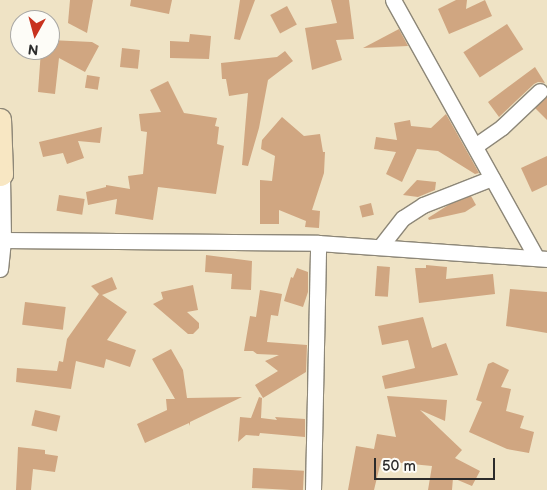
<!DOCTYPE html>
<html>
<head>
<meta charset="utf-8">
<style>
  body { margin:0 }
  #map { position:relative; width:547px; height:490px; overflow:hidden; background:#efe3c5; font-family:"Balsamiq Sans",sans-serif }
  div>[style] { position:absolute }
  .building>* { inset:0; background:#d0a681; transform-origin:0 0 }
  .roads { filter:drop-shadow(1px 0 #8d8778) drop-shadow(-1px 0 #8d8778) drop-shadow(0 1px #8d8778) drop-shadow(0 -1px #8d8778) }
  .street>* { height:15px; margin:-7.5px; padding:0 7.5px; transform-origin:7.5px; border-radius:7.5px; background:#fff }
  .secondary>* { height:21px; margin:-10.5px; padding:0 10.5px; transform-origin:10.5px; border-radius:10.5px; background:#f8e7c3 }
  span { translate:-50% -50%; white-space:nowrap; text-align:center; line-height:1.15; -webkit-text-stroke:4px #fdfcf7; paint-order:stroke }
  .north { position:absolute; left:10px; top:10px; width:50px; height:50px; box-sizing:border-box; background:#fdfcf7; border:1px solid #a9a8a5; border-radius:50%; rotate:187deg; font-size:14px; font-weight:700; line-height:20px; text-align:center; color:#2b2b2b }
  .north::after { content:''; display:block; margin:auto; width:18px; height:22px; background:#c8321e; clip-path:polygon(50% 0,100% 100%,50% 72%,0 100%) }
  .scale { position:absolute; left:374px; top:458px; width:121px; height:22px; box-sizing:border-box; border:2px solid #2b2b2b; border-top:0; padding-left:6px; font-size:15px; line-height:18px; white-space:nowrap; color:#2b2b2b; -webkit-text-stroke:4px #fdfcf7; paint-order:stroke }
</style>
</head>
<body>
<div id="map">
  <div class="building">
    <div style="clip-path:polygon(70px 0,93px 0,87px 33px,68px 23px)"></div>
    <div style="clip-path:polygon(131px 0,172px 0,169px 14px,130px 6px)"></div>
    <div style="clip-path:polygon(240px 0,255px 0,240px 40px,234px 39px)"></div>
    <div style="clip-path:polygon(331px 0,349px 0,354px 39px,336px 40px,342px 60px,312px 70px,305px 28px,337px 23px)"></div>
    <div style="clip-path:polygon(456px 0,467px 0,466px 9px,485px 0,492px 16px,449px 34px,438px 9px)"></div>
    <div style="left:287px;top:6px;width:21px;height:19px;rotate:62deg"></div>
    <div style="left:507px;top:24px;width:30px;height:52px;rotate:57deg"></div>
    <div style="clip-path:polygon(399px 29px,408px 46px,363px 48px)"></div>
    <div style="clip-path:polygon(190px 34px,211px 36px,209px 59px,170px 58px,170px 41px,189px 42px)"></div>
    <div style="clip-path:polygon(50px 40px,92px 42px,99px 46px,85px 72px,59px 58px,55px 94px,38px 92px,41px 50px,50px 50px)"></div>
    <div style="left:122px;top:48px;width:18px;height:19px;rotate:6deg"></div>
    <div style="clip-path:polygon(285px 51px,293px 61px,268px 80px,259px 128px,248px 166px,242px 165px,248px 93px,229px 96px,226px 79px,222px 79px,221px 63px,277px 57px)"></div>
    <div style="clip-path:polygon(535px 67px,545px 83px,538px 82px,534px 84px,499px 117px,488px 102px)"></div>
    <div style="left:87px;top:75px;width:13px;height:13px;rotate:9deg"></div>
    <div style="clip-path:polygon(168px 81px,184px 113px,217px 118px,215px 126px,219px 127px,217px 144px,224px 146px,216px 194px,158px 187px,153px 220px,115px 214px,117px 199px,88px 205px,86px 192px,106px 187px,106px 185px,130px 189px,128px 176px,143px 174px,147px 132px,141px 131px,139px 114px,161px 112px,150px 90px)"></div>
    <div style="clip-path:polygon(547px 97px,547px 120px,535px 108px)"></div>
    <div style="clip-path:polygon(446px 114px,479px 173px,475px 174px,438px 151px,417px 149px,402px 182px,386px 174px,396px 152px,374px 149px,376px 137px,397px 140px,394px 123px,410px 120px,411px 126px,431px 128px)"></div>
    <div style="clip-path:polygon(282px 117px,304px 136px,320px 134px,323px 152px,325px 152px,324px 173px,312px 210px,320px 211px,319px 228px,305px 227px,306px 221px,279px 210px,279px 224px,260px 224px,260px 180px,272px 181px,275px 156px,261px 149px,262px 140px)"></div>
    <div style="clip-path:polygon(102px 127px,100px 143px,78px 141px,84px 158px,67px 164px,63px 153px,43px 157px,39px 142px)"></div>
    <div style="clip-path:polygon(547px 156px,547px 185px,532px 192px,521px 168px)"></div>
    <div style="clip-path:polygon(417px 180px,436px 182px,435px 190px,418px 197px,403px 195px)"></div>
    <div style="left:59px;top:195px;width:26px;height:16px;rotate:9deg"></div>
    <div style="clip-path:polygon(471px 196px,476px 205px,465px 212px,429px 220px,428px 218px,450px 204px)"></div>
    <div style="left:371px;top:203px;width:12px;height:12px;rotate:76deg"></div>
    <div style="clip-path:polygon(206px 255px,252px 261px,251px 290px,231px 289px,232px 274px,205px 272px)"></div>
    <div style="clip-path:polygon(426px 265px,447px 267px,446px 279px,493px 274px,495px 294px,419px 303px,415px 268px,426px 268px)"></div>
    <div style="left:377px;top:266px;width:13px;height:30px;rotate:4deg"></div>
    <div style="clip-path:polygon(297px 268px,308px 272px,308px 292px,303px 307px,284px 301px,291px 277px,293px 278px)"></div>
    <div style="clip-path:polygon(112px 277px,117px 289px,102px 295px,127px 312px,107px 340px,136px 350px,130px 367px,106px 359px,104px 368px,76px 361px,71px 389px,16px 382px,17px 368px,57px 371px,59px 361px,63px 362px,67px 339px,99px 294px,91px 286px)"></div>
    <div style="clip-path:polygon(193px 285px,198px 310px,187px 312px,199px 323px,199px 328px,193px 334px,188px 334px,153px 304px,163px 299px,161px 292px)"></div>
    <div style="clip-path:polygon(510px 289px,547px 292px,547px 333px,506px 326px)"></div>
    <div style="clip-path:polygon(260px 290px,282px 294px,278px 316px,271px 315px,267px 342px,307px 345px,306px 372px,263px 398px,255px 385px,278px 371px,265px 361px,279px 355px,257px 354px,253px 351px,244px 351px,250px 316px,256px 317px)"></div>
    <div style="left:25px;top:302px;width:41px;height:23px;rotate:7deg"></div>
    <div style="clip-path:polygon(423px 317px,432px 348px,446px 343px,458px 375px,385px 389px,382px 376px,415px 368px,408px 340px,382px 345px,378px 326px)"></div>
    <div style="clip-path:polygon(171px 349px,183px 370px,187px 398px,242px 397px,190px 422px,190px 426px,189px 423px,145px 443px,137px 424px,167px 410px,166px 399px,175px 399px,152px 359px)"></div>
    <div style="clip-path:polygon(493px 362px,509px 370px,501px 387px,511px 389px,506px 411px,524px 416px,520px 428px,534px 432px,529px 453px,507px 449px,469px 432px,482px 402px,476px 400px,488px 364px)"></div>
    <div style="clip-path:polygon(387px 396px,447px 400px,445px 421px,420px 410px,462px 450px,455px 458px,480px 471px,472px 486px,453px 478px,452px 490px,428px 490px,432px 466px,381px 461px,374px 490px,348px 490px,356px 446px,374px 449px,377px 434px,396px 437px)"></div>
    <div style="clip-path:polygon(259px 397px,262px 398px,261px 418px,277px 420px,275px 417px,305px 419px,305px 437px,260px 433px,259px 436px,246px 435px,238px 442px,240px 417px,251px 418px)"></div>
    <div style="left:35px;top:410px;width:26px;height:16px;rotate:13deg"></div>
    <div style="clip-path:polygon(18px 447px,45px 450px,45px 454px,58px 456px,55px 472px,33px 469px,31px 490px,16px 490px)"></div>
    <div style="left:253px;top:468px;width:51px;height:20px;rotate:3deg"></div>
  </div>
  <div class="roads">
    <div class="street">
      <div style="left:393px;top:0;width:294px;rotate:60.9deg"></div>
      <div style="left:475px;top:146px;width:33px;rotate:-35deg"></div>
      <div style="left:502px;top:127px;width:52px;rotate:-43.5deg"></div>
      <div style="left:3px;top:240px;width:315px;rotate:0.5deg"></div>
      <div style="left:318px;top:243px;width:230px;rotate:4deg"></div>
      <div style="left:380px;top:247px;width:37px;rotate:-52deg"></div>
      <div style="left:403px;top:218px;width:24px;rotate:-33deg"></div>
      <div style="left:423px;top:205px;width:74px;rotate:-21.4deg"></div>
      <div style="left:0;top:269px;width:29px;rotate:-84deg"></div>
      <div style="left:3px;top:240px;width:66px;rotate:-90.9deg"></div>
      <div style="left:313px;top:490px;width:247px;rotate:-88.8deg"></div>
    </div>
    <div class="secondary">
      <div style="left:0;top:119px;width:55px;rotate:87.9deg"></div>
      <div style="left:2px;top:174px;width:2px;rotate:153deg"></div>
    </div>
  </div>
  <div class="north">N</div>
  <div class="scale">50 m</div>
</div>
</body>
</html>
